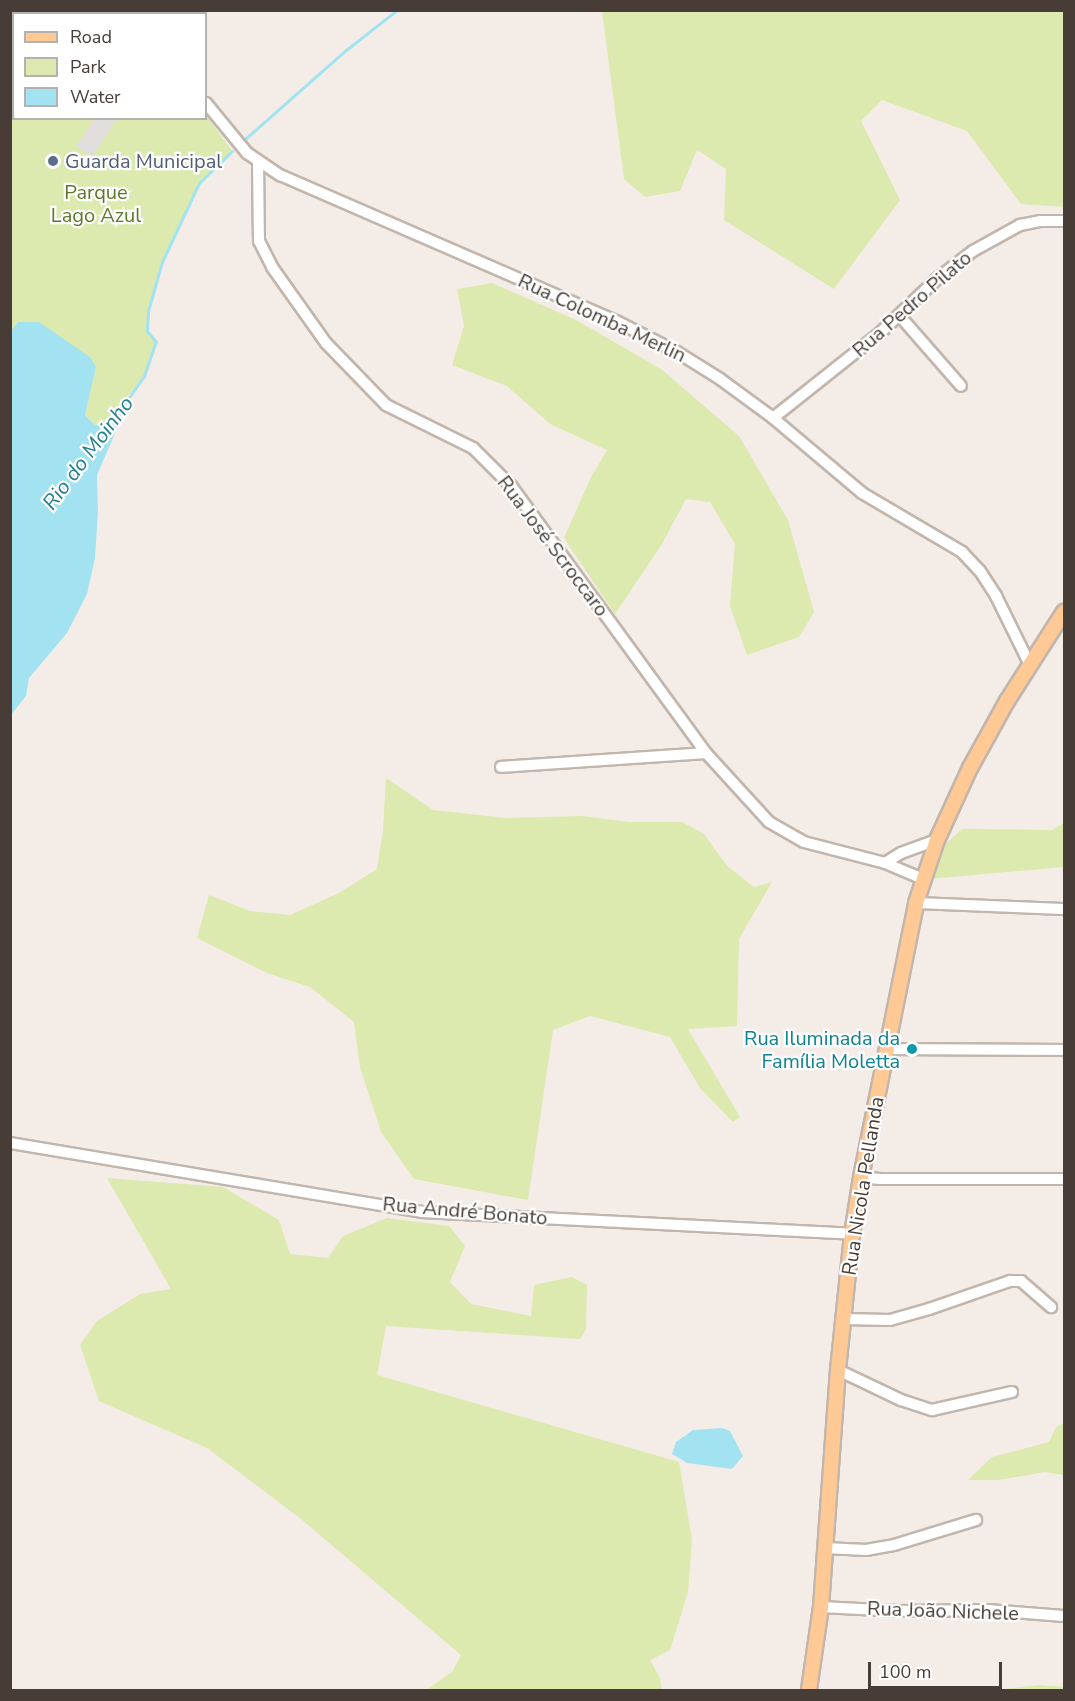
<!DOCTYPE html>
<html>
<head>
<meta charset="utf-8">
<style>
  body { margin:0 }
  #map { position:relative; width:1075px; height:1701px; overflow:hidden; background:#f4ede7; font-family:"Nunito Sans",sans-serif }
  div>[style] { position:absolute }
  .green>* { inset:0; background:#dce9af }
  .parking>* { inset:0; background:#e2dedc }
  .water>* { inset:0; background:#a3e3f1 }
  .stream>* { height:3px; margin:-1.5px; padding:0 1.5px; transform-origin:1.5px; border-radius:1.5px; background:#a3e3f1 }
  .roads { filter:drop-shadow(2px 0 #c2b6ac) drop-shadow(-2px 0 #c2b6ac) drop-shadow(0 2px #c2b6ac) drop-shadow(0 -2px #c2b6ac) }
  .minor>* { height:10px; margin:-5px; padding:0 5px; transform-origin:5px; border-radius:5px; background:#fff }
  .major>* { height:14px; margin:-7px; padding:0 7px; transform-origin:7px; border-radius:7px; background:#ffc995 }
  .dots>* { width:16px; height:16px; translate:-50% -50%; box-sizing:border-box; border:3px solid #fff; border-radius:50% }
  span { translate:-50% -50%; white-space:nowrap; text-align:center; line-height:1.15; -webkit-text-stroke:4.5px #fff; paint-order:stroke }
  .service-label { font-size:20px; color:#4e5e75 }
  .left { translate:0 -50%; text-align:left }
  .park-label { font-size:20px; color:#597a28 }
  .street-label { font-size:20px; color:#473d36 }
  .culture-label { font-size:20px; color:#0d838f }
  .right { translate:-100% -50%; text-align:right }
  .water-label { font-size:21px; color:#277f94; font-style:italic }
  .frame { position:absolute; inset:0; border:12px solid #473d36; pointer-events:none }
  .legend { position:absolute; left:12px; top:12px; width:195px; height:108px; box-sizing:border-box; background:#fff; border:2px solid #b5b1af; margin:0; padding:8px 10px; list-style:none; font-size:18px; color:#473d36 }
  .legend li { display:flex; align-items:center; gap:12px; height:30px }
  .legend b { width:30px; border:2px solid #b5b1af }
  .scale { position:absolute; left:868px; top:1662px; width:134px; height:27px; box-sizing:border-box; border:3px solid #473d36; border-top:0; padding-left:8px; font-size:18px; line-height:21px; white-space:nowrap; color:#473d36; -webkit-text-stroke:4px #fff; paint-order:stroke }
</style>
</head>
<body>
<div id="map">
  <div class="green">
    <div style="clip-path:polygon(11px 11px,117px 11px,120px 13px,14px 14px,14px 118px,206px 118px,206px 115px,232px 151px,199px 183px,162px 262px,148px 311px,147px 331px,156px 342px,144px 376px,105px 424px,95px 425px,85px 415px,96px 367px,18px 322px,11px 332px)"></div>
    <div style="clip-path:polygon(602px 11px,1064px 11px,1064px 207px,1021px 204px,967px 131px,882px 100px,861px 121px,900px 200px,834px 289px,724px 220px,726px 169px,697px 150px,680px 191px,645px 197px,624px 179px)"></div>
    <div style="clip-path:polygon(492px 283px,576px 320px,661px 369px,739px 436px,788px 520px,814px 612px,799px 637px,747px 655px,730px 606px,735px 544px,710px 502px,686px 499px,662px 544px,615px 614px,564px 538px,591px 477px,607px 450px,550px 424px,507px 386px,452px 365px,464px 326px,457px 289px)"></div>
    <div style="clip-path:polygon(386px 778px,433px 810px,506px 818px,582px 816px,629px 822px,682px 822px,704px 834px,727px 866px,754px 887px,772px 882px,739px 939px,737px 1026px,688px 1029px,740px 1117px,733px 1122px,700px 1088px,670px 1037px,590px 1016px,553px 1030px,528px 1200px,414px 1179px,381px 1132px,360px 1067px,354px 1022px,310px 987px,267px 973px,197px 938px,209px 895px,250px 911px,290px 915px,339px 893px,377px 869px,383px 830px)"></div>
    <div style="clip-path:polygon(1064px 823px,1064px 867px,929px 879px,940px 849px,962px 829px,1052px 830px)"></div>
    <div style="clip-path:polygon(107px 1178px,223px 1187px,279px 1220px,290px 1254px,328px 1258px,343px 1236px,387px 1218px,449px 1226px,465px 1246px,450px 1282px,471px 1304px,531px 1316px,534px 1285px,572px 1277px,587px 1285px,586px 1329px,580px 1339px,386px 1326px,377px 1375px,679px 1462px,692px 1540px,688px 1592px,670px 1650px,650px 1660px,660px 1678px,662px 1690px,426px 1690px,452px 1672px,461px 1655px,301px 1519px,207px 1448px,99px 1401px,80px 1345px,97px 1321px,140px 1294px,171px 1289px)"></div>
    <div style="clip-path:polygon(1064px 1423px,1064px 1475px,1045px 1472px,998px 1480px,968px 1480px,992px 1457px,1049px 1442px,1056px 1427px)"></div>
    <div style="clip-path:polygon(1040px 1685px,1064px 1687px,1064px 1690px,994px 1690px)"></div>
  </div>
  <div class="parking">
    <div style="clip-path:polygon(94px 119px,117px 119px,92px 157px,76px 147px)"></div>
  </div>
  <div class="water">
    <div style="clip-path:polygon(18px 322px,39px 322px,90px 357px,96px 367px,85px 415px,95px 425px,105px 424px,120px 407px,125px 410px,97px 475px,98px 510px,95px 558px,87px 594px,67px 633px,29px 678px,26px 696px,11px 715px,10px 332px)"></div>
    <div style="clip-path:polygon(722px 1428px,730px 1431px,743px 1456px,732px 1469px,687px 1463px,672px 1454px,676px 1442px,693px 1430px)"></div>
  </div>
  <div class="stream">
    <div style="left:245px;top:139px;width:135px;rotate:-41.4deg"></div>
    <div style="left:346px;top:50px;width:65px;rotate:-38.1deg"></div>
    <div style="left:120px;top:410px;width:42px;rotate:-54.8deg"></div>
    <div style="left:144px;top:376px;width:36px;rotate:-71deg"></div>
    <div style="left:156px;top:342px;width:14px;rotate:-129deg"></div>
    <div style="left:147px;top:331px;width:20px;rotate:-87deg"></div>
    <div style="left:148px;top:311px;width:51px;rotate:-74.1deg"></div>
    <div style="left:162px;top:262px;width:87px;rotate:-64.9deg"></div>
    <div style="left:199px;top:183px;width:46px;rotate:-44.1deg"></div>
  </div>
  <div class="roads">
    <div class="minor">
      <div style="left:128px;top:10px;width:5px;rotate:53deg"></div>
      <div style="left:206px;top:103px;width:65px;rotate:50.6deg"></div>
      <div style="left:247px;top:153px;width:40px;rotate:34deg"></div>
      <div style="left:280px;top:175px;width:366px;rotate:23.5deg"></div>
      <div style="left:616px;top:321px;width:68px;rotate:26.9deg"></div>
      <div style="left:677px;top:352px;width:51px;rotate:32.1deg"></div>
      <div style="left:720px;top:379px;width:66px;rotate:36.3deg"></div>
      <div style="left:773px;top:418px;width:116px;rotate:40.1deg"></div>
      <div style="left:862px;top:493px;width:116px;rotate:30.5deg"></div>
      <div style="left:962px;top:552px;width:26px;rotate:47deg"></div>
      <div style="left:980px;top:571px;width:30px;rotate:57deg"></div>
      <div style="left:996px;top:596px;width:77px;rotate:63.8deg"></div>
      <div style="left:258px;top:162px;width:79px;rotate:89.3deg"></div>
      <div style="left:259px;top:241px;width:29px;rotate:63deg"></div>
      <div style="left:272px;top:267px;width:93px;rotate:54.6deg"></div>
      <div style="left:326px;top:343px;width:86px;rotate:45.9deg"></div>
      <div style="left:386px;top:405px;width:97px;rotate:26.3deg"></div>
      <div style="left:473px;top:448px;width:55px;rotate:45deg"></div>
      <div style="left:512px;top:487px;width:329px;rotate:53.9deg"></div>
      <div style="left:706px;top:753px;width:93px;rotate:47.6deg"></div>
      <div style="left:769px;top:822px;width:40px;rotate:29.7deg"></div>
      <div style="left:804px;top:842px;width:84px;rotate:14.5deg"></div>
      <div style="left:885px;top:863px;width:41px;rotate:22.8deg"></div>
      <div style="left:899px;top:315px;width:94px;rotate:48.9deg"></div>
      <div style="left:773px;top:418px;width:138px;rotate:-38.5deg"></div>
      <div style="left:881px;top:332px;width:79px;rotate:-43.5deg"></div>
      <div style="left:938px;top:278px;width:44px;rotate:-37.6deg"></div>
      <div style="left:973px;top:251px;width:54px;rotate:-29deg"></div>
      <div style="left:1020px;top:225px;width:20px;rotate:-11deg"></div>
      <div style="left:1040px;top:221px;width:24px"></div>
      <div style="left:501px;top:767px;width:205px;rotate:-3.9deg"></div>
      <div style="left:885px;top:863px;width:19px;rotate:-32deg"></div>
      <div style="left:901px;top:853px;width:38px;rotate:-20deg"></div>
      <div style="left:916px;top:903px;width:148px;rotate:2.3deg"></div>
      <div style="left:886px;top:1049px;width:178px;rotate:0.3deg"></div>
      <div style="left:10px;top:1143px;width:418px;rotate:9.5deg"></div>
      <div style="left:422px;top:1212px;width:431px;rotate:2.9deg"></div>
      <div style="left:861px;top:1177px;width:19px;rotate:6deg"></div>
      <div style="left:880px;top:1179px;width:184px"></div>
      <div style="left:843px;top:1319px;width:47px;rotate:1.2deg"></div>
      <div style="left:890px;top:1320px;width:41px;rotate:-15.8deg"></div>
      <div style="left:929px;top:1309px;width:86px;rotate:-19.1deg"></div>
      <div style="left:1010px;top:1281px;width:11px"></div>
      <div style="left:1021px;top:1281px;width:40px;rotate:41deg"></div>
      <div style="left:838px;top:1370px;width:70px;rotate:25.5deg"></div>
      <div style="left:901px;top:1400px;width:33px;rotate:18deg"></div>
      <div style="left:932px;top:1410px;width:82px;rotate:-12.7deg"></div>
      <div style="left:825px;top:1548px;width:41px;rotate:2.8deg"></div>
      <div style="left:866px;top:1550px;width:28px;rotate:-10deg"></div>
      <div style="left:894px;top:1545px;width:86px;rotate:-17deg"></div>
      <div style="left:821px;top:1607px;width:78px;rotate:2.9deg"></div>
      <div style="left:899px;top:1611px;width:89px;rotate:-0.6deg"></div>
      <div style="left:988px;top:1610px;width:76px;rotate:4.5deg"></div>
    </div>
    <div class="major">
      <div style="left:809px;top:1690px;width:84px;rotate:-81.8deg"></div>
      <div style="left:821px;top:1607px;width:238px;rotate:-85.9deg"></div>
      <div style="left:838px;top:1370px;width:137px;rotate:-84.1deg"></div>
      <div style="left:852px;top:1234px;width:58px;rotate:-81deg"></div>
      <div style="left:861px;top:1177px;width:279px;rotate:-78.6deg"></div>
      <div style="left:916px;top:903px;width:66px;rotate:-71.6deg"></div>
      <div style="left:937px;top:840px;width:79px;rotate:-65.4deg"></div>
      <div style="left:970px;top:768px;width:77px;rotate:-61.1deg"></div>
      <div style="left:1007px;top:701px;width:106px;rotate:-57.4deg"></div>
    </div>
  </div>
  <div class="dots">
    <div style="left:53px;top:161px;background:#5c6f8a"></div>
    <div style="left:912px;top:1049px;background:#0f9aa8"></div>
  </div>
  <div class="service-label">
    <span class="left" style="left:65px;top:161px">Guarda Municipal</span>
  </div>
  <div class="park-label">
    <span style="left:96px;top:204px">Parque<br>Lago Azul</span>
  </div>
  <div class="street-label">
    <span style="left:912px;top:304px;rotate:-41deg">Rua Pedro Pilato</span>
    <span style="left:602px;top:318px;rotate:25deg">Rua Colomba Merlin</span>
    <span style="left:553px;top:546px;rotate:53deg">Rua José Scroccaro</span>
    <span style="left:863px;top:1186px;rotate:-81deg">Rua Nicola Pellanda</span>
    <span style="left:465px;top:1211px;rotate:5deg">Rua André Bonato</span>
    <span style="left:943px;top:1611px;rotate:2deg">Rua João Nichele</span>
  </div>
  <div class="culture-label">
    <span class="right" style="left:900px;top:1050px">Rua Iluminada da<br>Família Moletta</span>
  </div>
  <div class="water-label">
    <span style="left:88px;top:453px;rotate:-53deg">Rio do Moinho</span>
  </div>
  <div class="frame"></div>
  <ul class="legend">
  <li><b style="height:8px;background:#ffc995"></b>Road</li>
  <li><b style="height:16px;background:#dce9af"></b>Park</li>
  <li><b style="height:16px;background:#a3e3f1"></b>Water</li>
  </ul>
  <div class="scale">100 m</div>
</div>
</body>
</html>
